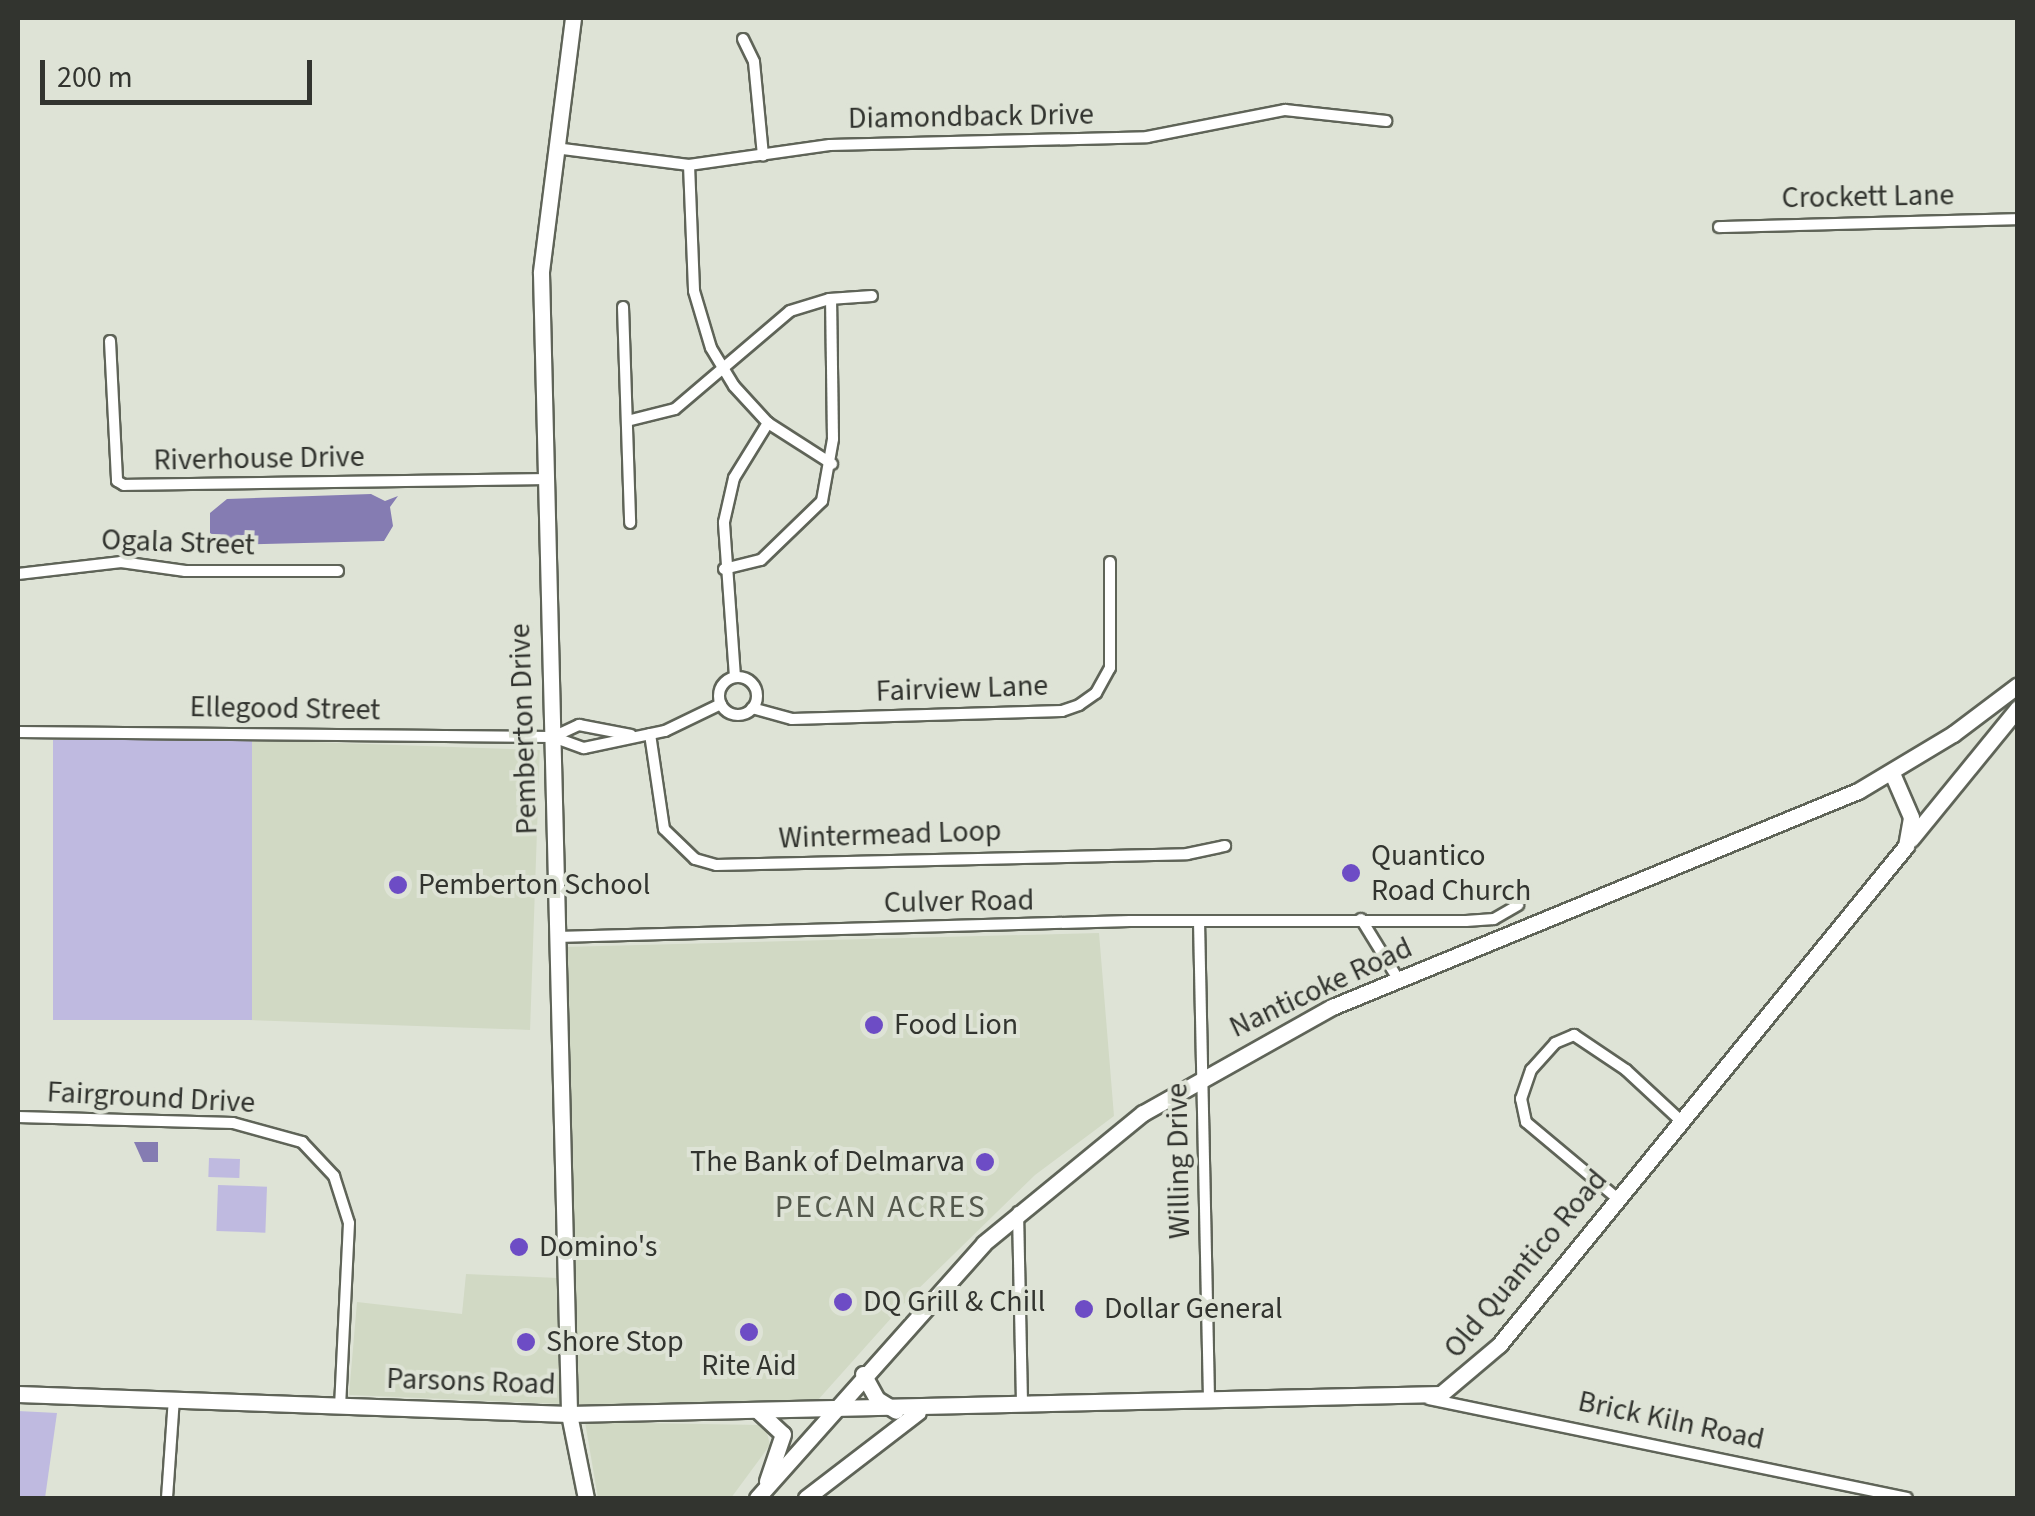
<!DOCTYPE html>
<html>
<head>
<meta charset="utf-8">
<style>
  body { margin:0 }
  #map { position:relative; width:2035px; height:1516px; overflow:hidden; background:#dee3d6; font-family:"Source Sans 3",sans-serif }
  div>[style] { position:absolute }
  .built>* { inset:0; background:#d1d9c4; transform-origin:0 0 }
  .green>* { inset:0; background:#bfbae0; transform-origin:0 0 }
  .water>* { inset:0; background:#857cb2 }
  .roads { filter:drop-shadow(2px 0 #5f6458) drop-shadow(-2px 0 #5f6458) drop-shadow(0 2px #5f6458) drop-shadow(0 -2px #5f6458) }
  .street>* { height:10px; margin:-5px; padding:0 5px; transform-origin:5px; border-radius:5px; background:#fff }
  .street>.ring { margin:-5px; padding:0; box-sizing:content-box; background:none; border:10px solid #fff; border-radius:50% }
  .secondary>* { height:15px; margin:-7.5px; padding:0 7.5px; transform-origin:7.5px; border-radius:7.5px; background:#fff }
  .dots>* { width:28px; height:28px; translate:-50% -50%; box-sizing:border-box; border:5px solid #dee3d6; border-radius:50% }
  span { translate:-50% -50%; white-space:nowrap; text-align:center; line-height:1.15; -webkit-text-stroke:8px #dee3d6; paint-order:stroke }
  .street-label { font-size:30px; color:#32342f }
  .poi-label { font-size:30px; color:#32342f }
  .left { translate:0 -50%; text-align:left }
  .right { translate:-100% -50%; text-align:right }
  .neighbourhood-label { font-size:32px; color:#54594d; letter-spacing:2.5px }
  .frame { position:absolute; inset:0; border:20px solid #32342f; pointer-events:none }
  .scale { position:absolute; left:40px; top:60px; width:272px; height:45px; box-sizing:border-box; border:5px solid #32342f; border-top:0; padding-left:12px; font-size:30px; line-height:35px; white-space:nowrap; color:#32342f; -webkit-text-stroke:8px #dee3d6; paint-order:stroke }
</style>
</head>
<body>
<div id="map">
  <div class="built">
    <div style="left:252px;top:740px;width:288px;height:280px;rotate:2deg"></div>
    <div style="clip-path:polygon(1099px 933px,1114px 1116px,1035px 1175px,910px 1297px,817px 1401px,579px 1405px,564px 947px)"></div>
    <div style="clip-path:polygon(466px 1274px,558px 1278px,560px 1404px,349px 1395px,357px 1302px,462px 1314px)"></div>
    <div style="clip-path:polygon(585px 1422px,758px 1425px,766px 1429px,770px 1445px,731px 1498px,598px 1498px)"></div>
  </div>
  <div class="green">
    <div style="left:252px;top:740px;width:280px;height:199px;rotate:90deg"></div>
    <div style="left:209px;top:1158px;width:31px;height:19px;rotate:2deg"></div>
    <div style="left:218px;top:1185px;width:49px;height:46px;rotate:2deg"></div>
    <div style="clip-path:polygon(18px 1411px,57px 1413px,45px 1498px,18px 1498px)"></div>
  </div>
  <div class="water">
    <div style="clip-path:polygon(371px 494px,385px 501px,398px 496px,390px 507px,393px 526px,384px 541px,229px 545px,210px 533px,210px 513px,227px 499px)"></div>
    <div style="clip-path:polygon(134px 1142px,158px 1142px,158px 1162px,143px 1162px)"></div>
  </div>
  <div class="roads">
    <div class="street">
      <div style="left:743px;top:39px;width:25px;rotate:64deg"></div>
      <div style="left:754px;top:62px;width:94px;rotate:84.5deg"></div>
      <div style="left:555px;top:148px;width:135px;rotate:7.2deg"></div>
      <div style="left:689px;top:165px;width:142px;rotate:-8.1deg"></div>
      <div style="left:830px;top:145px;width:317px;rotate:-1.4deg"></div>
      <div style="left:1147px;top:137px;width:141px;rotate:-11.1deg"></div>
      <div style="left:1285px;top:110px;width:102px;rotate:6.2deg"></div>
      <div style="left:689px;top:165px;width:126px;rotate:87.7deg"></div>
      <div style="left:694px;top:291px;width:59px;rotate:73.4deg"></div>
      <div style="left:711px;top:348px;width:44px;rotate:58.8deg"></div>
      <div style="left:734px;top:386px;width:50px;rotate:47.4deg"></div>
      <div style="left:768px;top:423px;width:76px;rotate:32.6deg"></div>
      <div style="left:1719px;top:227px;width:299px;rotate:-1.5deg"></div>
      <div style="left:623px;top:307px;width:216px;rotate:88.1deg"></div>
      <div style="left:110px;top:341px;width:140px;rotate:87.1deg"></div>
      <div style="left:117px;top:481px;width:8px;rotate:30deg"></div>
      <div style="left:124px;top:485px;width:420px;rotate:-0.8deg"></div>
      <div style="left:627px;top:421px;width:49px;rotate:-14deg"></div>
      <div style="left:675px;top:409px;width:151px;rotate:-40.4deg"></div>
      <div style="left:790px;top:311px;width:41px;rotate:-17.1deg"></div>
      <div style="left:829px;top:299px;width:43px;rotate:-4deg"></div>
      <div style="left:724px;top:569px;width:38px;rotate:-14deg"></div>
      <div style="left:761px;top:560px;width:85px;rotate:-44deg"></div>
      <div style="left:822px;top:501px;width:63px;rotate:-79.9deg"></div>
      <div style="left:833px;top:439px;width:140px;rotate:-90.8deg"></div>
      <div style="left:18px;top:574px;width:104px;rotate:-6.6deg"></div>
      <div style="left:121px;top:562px;width:65px;rotate:8deg"></div>
      <div style="left:185px;top:571px;width:153px"></div>
      <div style="left:735px;top:677px;width:155px;rotate:-94.1deg"></div>
      <div style="left:724px;top:522px;width:45px;rotate:-77.2deg"></div>
      <div style="left:734px;top:478px;width:65px;rotate:-58.3deg"></div>
      <div class="ring" style="left:719px;top:677px;width:28px;height:28px"></div>
      <div style="left:752px;top:708px;width:41px;rotate:15.4deg"></div>
      <div style="left:792px;top:719px;width:270px;rotate:-1.7deg"></div>
      <div style="left:1062px;top:711px;width:18px;rotate:-19deg"></div>
      <div style="left:1079px;top:705px;width:21px;rotate:-35deg"></div>
      <div style="left:1096px;top:693px;width:29px;rotate:-61deg"></div>
      <div style="left:1110px;top:668px;width:106px;rotate:-90deg"></div>
      <div style="left:18px;top:732px;width:535px;rotate:0.54deg"></div>
      <div style="left:553px;top:737px;width:33px;rotate:20deg"></div>
      <div style="left:584px;top:748px;width:83px;rotate:-11.9deg"></div>
      <div style="left:665px;top:731px;width:62px;rotate:-25.7deg"></div>
      <div style="left:650px;top:734px;width:96px;rotate:81.6deg"></div>
      <div style="left:664px;top:829px;width:43px;rotate:44.1deg"></div>
      <div style="left:695px;top:859px;width:22px;rotate:16deg"></div>
      <div style="left:716px;top:865px;width:471px;rotate:-1.3deg"></div>
      <div style="left:1187px;top:854px;width:39px;rotate:-12deg"></div>
      <div style="left:553px;top:737px;width:29px;rotate:-25deg"></div>
      <div style="left:579px;top:725px;width:53px;rotate:10.9deg"></div>
      <div style="left:1361px;top:919px;width:70px;rotate:58.3deg"></div>
      <div style="left:1199px;top:921px;width:480px;rotate:88.8deg"></div>
      <div style="left:557px;top:937px;width:573px;rotate:-1.6deg"></div>
      <div style="left:1130px;top:921px;width:336px"></div>
      <div style="left:1466px;top:921px;width:28px;rotate:-4deg"></div>
      <div style="left:1494px;top:919px;width:28px;rotate:-30deg"></div>
      <div style="left:18px;top:1117px;width:215px;rotate:1.6deg"></div>
      <div style="left:233px;top:1123px;width:72px;rotate:15.4deg"></div>
      <div style="left:302px;top:1142px;width:47px;rotate:46.7deg"></div>
      <div style="left:334px;top:1176px;width:49px;rotate:72.3deg"></div>
      <div style="left:349px;top:1223px;width:181px;rotate:92.8deg"></div>
      <div style="left:1618px;top:1199px;width:120px;rotate:-140.1deg"></div>
      <div style="left:1526px;top:1122px;width:24px;rotate:-102deg"></div>
      <div style="left:1521px;top:1099px;width:31px;rotate:-71deg"></div>
      <div style="left:1531px;top:1070px;width:36px;rotate:-48deg"></div>
      <div style="left:1555px;top:1043px;width:21px;rotate:-23deg"></div>
      <div style="left:1574px;top:1035px;width:63px;rotate:33.9deg"></div>
      <div style="left:1626px;top:1070px;width:75px;rotate:42.8deg"></div>
      <div style="left:1018px;top:1212px;width:193px;rotate:88.8deg"></div>
      <div style="left:1429px;top:1399px;width:488px;rotate:11.7deg"></div>
      <div style="left:167px;top:1498px;width:99px;rotate:-86deg"></div>
    </div>
    <div class="secondary">
      <div style="left:573px;top:18px;width:257px;rotate:97.2deg"></div>
      <div style="left:541px;top:273px;width:1141px;rotate:88.59deg"></div>
      <div style="left:569px;top:1414px;width:86px;rotate:78.6deg"></div>
      <div style="left:1911px;top:839px;width:169px;rotate:-50.8deg"></div>
      <div style="left:863px;top:1374px;width:29px;rotate:61deg"></div>
      <div style="left:877px;top:1399px;width:22px;rotate:32deg"></div>
      <div style="left:18px;top:1394px;width:551px;rotate:2.08deg"></div>
      <div style="left:569px;top:1414px;width:872px;rotate:-1.31deg"></div>
      <div style="left:1441px;top:1394px;width:76px;rotate:-40.2deg"></div>
      <div style="left:1499px;top:1345px;width:644px;rotate:-50.8deg"></div>
      <div style="left:1906px;top:846px;width:29px;rotate:-80deg"></div>
      <div style="left:1911px;top:817px;width:48px;rotate:-113.4deg"></div>
      <div style="left:757px;top:1410px;width:35px;rotate:43deg"></div>
      <div style="left:783px;top:1434px;width:50px;rotate:108.8deg"></div>
      <div style="left:757px;top:1498px;width:341px;rotate:-48.3deg"></div>
      <div style="left:984px;top:1243px;width:205px;rotate:-39.3deg"></div>
      <div style="left:1143px;top:1113px;width:217px;rotate:-29.3deg"></div>
      <div style="left:1332px;top:1007px;width:569px;rotate:-22.33deg"></div>
      <div style="left:1858px;top:791px;width:111px;rotate:-31deg"></div>
      <div style="left:1953px;top:734px;width:81px;rotate:-37deg"></div>
      <div style="left:806px;top:1498px;width:141px;rotate:-37.5deg"></div>
    </div>
  </div>
  <div class="dots">
    <div style="left:1351px;top:873px;background:#6d4cc5"></div>
    <div style="left:398px;top:885px;background:#6d4cc5"></div>
    <div style="left:874px;top:1025px;background:#6d4cc5"></div>
    <div style="left:985px;top:1162px;background:#6d4cc5"></div>
    <div style="left:519px;top:1247px;background:#6d4cc5"></div>
    <div style="left:843px;top:1302px;background:#6d4cc5"></div>
    <div style="left:1084px;top:1309px;background:#6d4cc5"></div>
    <div style="left:749px;top:1332px;background:#6d4cc5"></div>
    <div style="left:526px;top:1342px;background:#6d4cc5"></div>
  </div>
  <div class="street-label">
    <span style="left:971px;top:117px;rotate:-1deg">Diamondback Drive</span>
    <span style="left:1868px;top:197px;rotate:-1deg">Crockett Lane</span>
    <span style="left:259px;top:459px;rotate:-1deg">Riverhouse Drive</span>
    <span style="left:178px;top:543px;rotate:2deg">Ogala Street</span>
    <span style="left:962px;top:689px;rotate:-2deg">Fairview Lane</span>
    <span style="left:285px;top:709px;rotate:1deg">Ellegood Street</span>
    <span style="left:524px;top:729px;rotate:-92deg">Pemberton Drive</span>
    <span style="left:890px;top:835px;rotate:-2deg">Wintermead Loop</span>
    <span style="left:959px;top:902px;rotate:-1deg">Culver Road</span>
    <span style="left:1321px;top:988px;rotate:-25deg">Nanticoke Road</span>
    <span style="left:151px;top:1098px;rotate:3deg">Fairground Drive</span>
    <span style="left:1179px;top:1161px;rotate:-91deg">Willing Drive</span>
    <span style="left:1526px;top:1264px;rotate:-50deg">Old Quantico Road</span>
    <span style="left:471px;top:1382px;rotate:2deg">Parsons Road</span>
    <span style="left:1671px;top:1421px;rotate:12deg">Brick Kiln Road</span>
  </div>
  <div class="poi-label">
    <span class="left" style="left:1371px;top:873px">Quantico<br>Road Church</span>
    <span class="left" style="left:418px;top:885px">Pemberton School</span>
    <span class="left" style="left:894px;top:1025px">Food Lion</span>
    <span class="right" style="left:965px;top:1162px">The Bank of Delmarva</span>
    <span class="left" style="left:539px;top:1247px">Domino's</span>
    <span class="left" style="left:863px;top:1302px">DQ Grill &amp; Chill</span>
    <span class="left" style="left:1104px;top:1309px">Dollar General</span>
    <span class="left" style="left:546px;top:1342px">Shore Stop</span>
    <span style="left:749px;top:1366px">Rite Aid</span>
  </div>
  <div class="neighbourhood-label">
    <span style="left:881px;top:1207px">PECAN ACRES</span>
  </div>
  <div class="frame"></div>
  <div class="scale">200 m</div>
</div>
</body>
</html>
